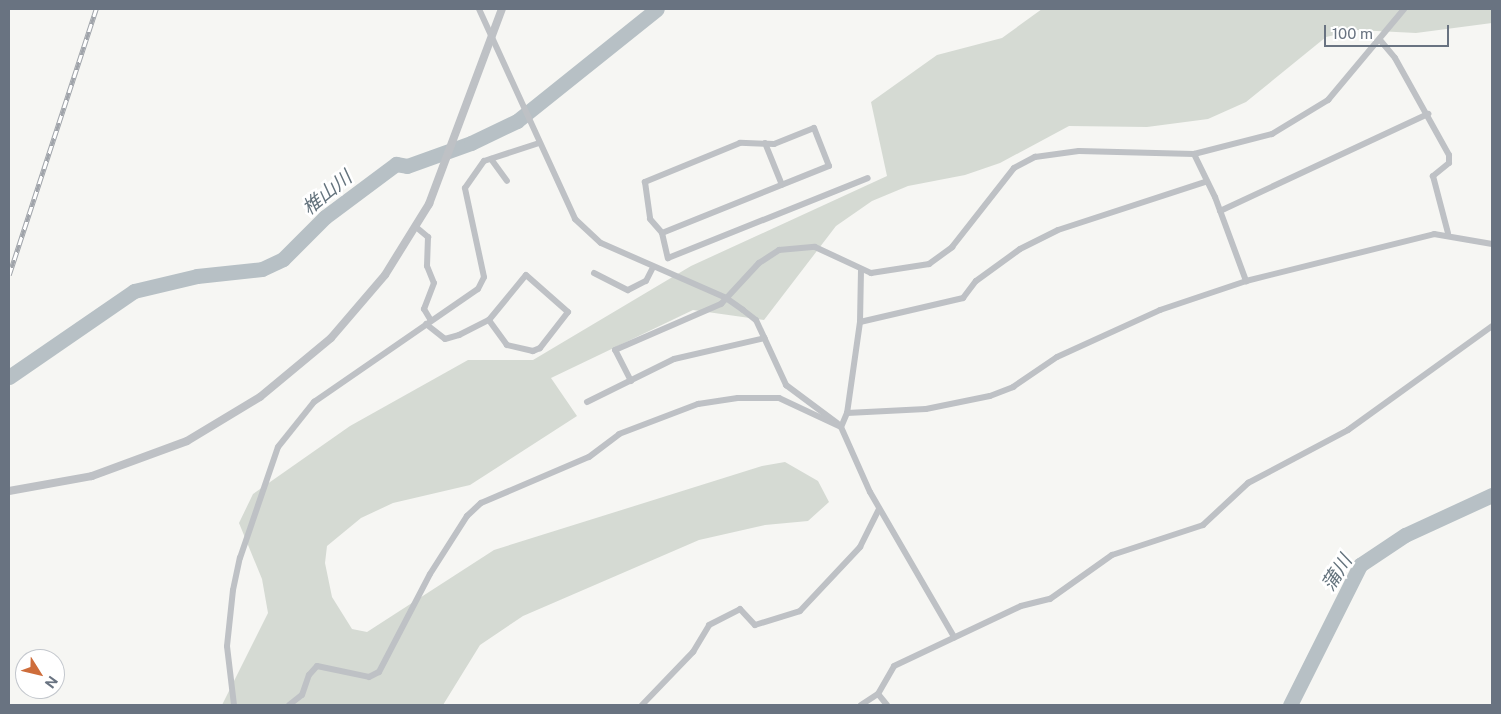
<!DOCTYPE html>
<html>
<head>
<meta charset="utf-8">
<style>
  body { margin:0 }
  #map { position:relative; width:1501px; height:714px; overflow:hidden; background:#f6f6f3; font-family:"Public Sans","Noto Sans JP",sans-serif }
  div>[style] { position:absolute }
  .green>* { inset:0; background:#d5dad3 }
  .river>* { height:15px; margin:-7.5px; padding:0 7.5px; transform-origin:7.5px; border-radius:7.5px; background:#b7c0c5 }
  .minor>* { height:6px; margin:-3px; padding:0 3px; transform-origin:3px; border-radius:3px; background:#bec1c5 }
  .tertiary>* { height:8px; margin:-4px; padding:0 4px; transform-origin:4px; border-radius:4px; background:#bec1c5 }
  .rail>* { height:4.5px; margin-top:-2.25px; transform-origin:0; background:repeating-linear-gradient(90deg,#fff 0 8px,#a0a4aa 0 16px); box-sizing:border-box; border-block:1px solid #a0a4aa }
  span { translate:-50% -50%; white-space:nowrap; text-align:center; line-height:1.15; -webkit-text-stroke:5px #fff; paint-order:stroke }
  .water-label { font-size:19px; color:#64737d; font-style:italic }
  .frame { position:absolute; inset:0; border:10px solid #697381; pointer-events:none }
  .north { position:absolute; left:15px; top:649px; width:50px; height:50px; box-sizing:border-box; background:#fff; border:1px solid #c3c7cd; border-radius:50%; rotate:126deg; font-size:14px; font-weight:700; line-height:20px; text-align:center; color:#697381 }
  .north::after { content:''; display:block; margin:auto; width:18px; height:22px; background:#ce6d3b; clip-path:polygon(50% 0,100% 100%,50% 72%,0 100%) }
  .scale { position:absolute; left:1324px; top:25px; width:125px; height:22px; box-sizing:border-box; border:2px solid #697381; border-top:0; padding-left:6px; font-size:15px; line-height:18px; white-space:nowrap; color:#697381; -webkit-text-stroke:4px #fff; paint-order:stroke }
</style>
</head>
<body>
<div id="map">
  <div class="green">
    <div style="clip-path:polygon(1042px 9px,1492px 9px,1492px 23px,1416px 33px,1357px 30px,1326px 37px,1246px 102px,1208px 119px,1147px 127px,1069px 126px,1000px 163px,965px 175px,908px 186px,872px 201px,836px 226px,764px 320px,693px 310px,551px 378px,577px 416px,470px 485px,393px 503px,361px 518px,327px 546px,325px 563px,332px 597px,352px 629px,367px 632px,494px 550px,762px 466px,785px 462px,818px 481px,829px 502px,808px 521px,765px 525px,699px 540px,523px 616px,480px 645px,443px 705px,222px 705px,268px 613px,262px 579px,239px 523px,253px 494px,350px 426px,468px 360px,533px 360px,691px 266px,887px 176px,871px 102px,937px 55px,1002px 38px)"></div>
  </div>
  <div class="river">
    <div style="left:9px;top:377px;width:152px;rotate:-34.5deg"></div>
    <div style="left:134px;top:291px;width:65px;rotate:-13.4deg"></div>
    <div style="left:197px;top:276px;width:65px;rotate:-6.1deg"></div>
    <div style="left:262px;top:269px;width:23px;rotate:-25deg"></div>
    <div style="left:283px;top:259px;width:59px;rotate:-45deg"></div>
    <div style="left:325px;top:217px;width:89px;rotate:-36.7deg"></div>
    <div style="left:396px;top:164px;width:11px;rotate:10deg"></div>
    <div style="left:407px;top:166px;width:68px;rotate:-19.8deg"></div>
    <div style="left:471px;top:143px;width:51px;rotate:-25.6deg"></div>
    <div style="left:517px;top:121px;width:179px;rotate:-38.7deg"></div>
    <div style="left:1290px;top:705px;width:157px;rotate:-63.4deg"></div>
    <div style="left:1360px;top:565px;width:54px;rotate:-33.7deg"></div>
    <div style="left:1405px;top:535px;width:96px;rotate:-24.7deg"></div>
  </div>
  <div class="minor">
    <div style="left:479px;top:9px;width:231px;rotate:65.4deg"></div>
    <div style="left:575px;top:219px;width:35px;rotate:43deg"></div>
    <div style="left:601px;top:243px;width:137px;rotate:23.7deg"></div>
    <div style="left:726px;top:298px;width:21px;rotate:35deg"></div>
    <div style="left:743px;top:310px;width:16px;rotate:38deg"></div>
    <div style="left:756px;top:320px;width:72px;rotate:65.2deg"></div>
    <div style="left:786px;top:385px;width:64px;rotate:36.7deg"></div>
    <div style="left:1380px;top:40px;width:23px;rotate:50deg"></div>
    <div style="left:1395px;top:58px;width:111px;rotate:60.9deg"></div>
    <div style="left:1449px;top:155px;width:8px;rotate:90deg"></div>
    <div style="left:1449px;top:163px;width:21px;rotate:141deg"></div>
    <div style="left:1433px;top:176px;width:59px;rotate:75.3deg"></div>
    <div style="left:765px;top:143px;width:45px;rotate:68deg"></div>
    <div style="left:1194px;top:154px;width:48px;rotate:64deg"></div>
    <div style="left:1215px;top:197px;width:90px;rotate:69.7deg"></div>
    <div style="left:491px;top:159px;width:27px;rotate:54deg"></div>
    <div style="left:1220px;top:211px;width:230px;rotate:-25deg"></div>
    <div style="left:416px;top:227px;width:16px;rotate:40deg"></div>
    <div style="left:428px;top:237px;width:29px;rotate:92deg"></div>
    <div style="left:427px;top:266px;width:18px;rotate:68deg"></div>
    <div style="left:434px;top:283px;width:28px;rotate:111deg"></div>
    <div style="left:424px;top:309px;width:12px;rotate:59deg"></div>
    <div style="left:662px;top:233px;width:180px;rotate:-21.9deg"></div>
    <div style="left:829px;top:166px;width:41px;rotate:-111.5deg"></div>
    <div style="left:814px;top:128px;width:43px;rotate:158.2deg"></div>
    <div style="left:774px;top:144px;width:34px;rotate:-178deg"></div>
    <div style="left:740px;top:143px;width:103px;rotate:157.7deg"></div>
    <div style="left:645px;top:182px;width:37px;rotate:82deg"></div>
    <div style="left:650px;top:219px;width:18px;rotate:49deg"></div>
    <div style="left:662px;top:233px;width:26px;rotate:77deg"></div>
    <div style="left:668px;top:258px;width:215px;rotate:-21.8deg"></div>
    <div style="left:861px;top:270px;width:52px;rotate:91.1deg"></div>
    <div style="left:860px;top:322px;width:92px;rotate:98.1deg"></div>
    <div style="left:847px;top:413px;width:15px;rotate:113deg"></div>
    <div style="left:841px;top:427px;width:71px;rotate:66deg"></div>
    <div style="left:870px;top:492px;width:168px;rotate:59.9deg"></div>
    <div style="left:594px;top:273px;width:38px;rotate:27deg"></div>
    <div style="left:628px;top:290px;width:20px;rotate:-27deg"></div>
    <div style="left:646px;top:281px;width:16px;rotate:-63deg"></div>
    <div style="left:860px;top:322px;width:106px;rotate:-13.1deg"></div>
    <div style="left:963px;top:298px;width:21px;rotate:-53deg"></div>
    <div style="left:976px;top:281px;width:54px;rotate:-36deg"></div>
    <div style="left:1020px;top:249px;width:42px;rotate:-26.6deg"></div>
    <div style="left:1058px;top:230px;width:155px;rotate:-18.1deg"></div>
    <div style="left:426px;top:324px;width:24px;rotate:38deg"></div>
    <div style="left:445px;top:339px;width:15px;rotate:-16deg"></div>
    <div style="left:459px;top:335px;width:34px;rotate:-27deg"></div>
    <div style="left:489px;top:320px;width:58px;rotate:-50.6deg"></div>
    <div style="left:526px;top:275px;width:56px;rotate:41.4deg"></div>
    <div style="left:568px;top:312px;width:46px;rotate:127.9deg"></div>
    <div style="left:540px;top:348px;width:8px;rotate:157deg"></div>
    <div style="left:533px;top:351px;width:27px;rotate:-167deg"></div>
    <div style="left:507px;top:345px;width:31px;rotate:-126deg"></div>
    <div style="left:631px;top:381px;width:35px;rotate:-117deg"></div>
    <div style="left:615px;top:350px;width:116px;rotate:-23.5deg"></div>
    <div style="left:721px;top:304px;width:56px;rotate:-47.2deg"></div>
    <div style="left:759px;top:263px;width:24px;rotate:-33deg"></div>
    <div style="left:779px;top:250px;width:36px;rotate:-5deg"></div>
    <div style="left:815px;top:247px;width:62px;rotate:24.9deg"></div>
    <div style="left:871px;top:273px;width:59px;rotate:-8.8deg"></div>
    <div style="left:929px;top:264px;width:29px;rotate:-36deg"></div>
    <div style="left:952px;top:247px;width:100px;rotate:-51.9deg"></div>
    <div style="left:1014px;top:168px;width:24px;rotate:-28deg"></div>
    <div style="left:1035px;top:157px;width:44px;rotate:-7.8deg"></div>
    <div style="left:1079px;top:151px;width:115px;rotate:1.5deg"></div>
    <div style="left:1194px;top:154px;width:81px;rotate:-14.4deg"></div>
    <div style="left:1272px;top:134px;width:66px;rotate:-31.3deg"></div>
    <div style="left:1328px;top:100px;width:119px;rotate:-50.1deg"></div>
    <div style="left:587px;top:402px;width:97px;rotate:-26.3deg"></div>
    <div style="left:674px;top:359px;width:93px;rotate:-13deg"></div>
    <div style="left:847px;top:413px;width:79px;rotate:-2.9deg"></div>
    <div style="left:926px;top:409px;width:65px;rotate:-11.5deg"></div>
    <div style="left:990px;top:396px;width:25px;rotate:-21deg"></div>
    <div style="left:1013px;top:387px;width:53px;rotate:-34.3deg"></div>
    <div style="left:1057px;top:357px;width:113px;rotate:-24.5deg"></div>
    <div style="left:1160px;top:310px;width:91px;rotate:-18.6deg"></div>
    <div style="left:1246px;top:281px;width:194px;rotate:-14deg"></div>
    <div style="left:1434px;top:234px;width:59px;rotate:9.8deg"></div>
    <div style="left:234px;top:705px;width:59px;rotate:-96.8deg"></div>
    <div style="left:227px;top:646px;width:56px;rotate:-83.9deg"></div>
    <div style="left:233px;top:590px;width:33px;rotate:-78deg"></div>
    <div style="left:240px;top:558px;width:117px;rotate:-71.1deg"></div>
    <div style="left:278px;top:447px;width:58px;rotate:-51.3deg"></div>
    <div style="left:314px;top:402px;width:199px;rotate:-34.6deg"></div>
    <div style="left:478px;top:289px;width:13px;rotate:-63deg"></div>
    <div style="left:484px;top:277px;width:91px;rotate:-102.1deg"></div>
    <div style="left:465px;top:188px;width:33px;rotate:-55deg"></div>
    <div style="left:484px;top:161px;width:58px;rotate:-18.1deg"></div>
    <div style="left:289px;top:705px;width:16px;rotate:-38deg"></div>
    <div style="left:302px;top:695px;width:21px;rotate:-71deg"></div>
    <div style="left:309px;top:675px;width:12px;rotate:-48deg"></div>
    <div style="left:317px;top:666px;width:53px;rotate:11.9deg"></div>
    <div style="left:369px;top:677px;width:11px;rotate:-27deg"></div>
    <div style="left:379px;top:672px;width:110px;rotate:-62.5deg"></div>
    <div style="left:430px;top:574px;width:69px;rotate:-57.5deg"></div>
    <div style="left:467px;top:516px;width:19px;rotate:-43deg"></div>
    <div style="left:481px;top:503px;width:117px;rotate:-23.1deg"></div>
    <div style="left:589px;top:457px;width:38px;rotate:-37deg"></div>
    <div style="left:619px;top:434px;width:85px;rotate:-20.8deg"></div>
    <div style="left:698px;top:404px;width:40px;rotate:-8.5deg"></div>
    <div style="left:738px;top:398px;width:41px"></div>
    <div style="left:779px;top:398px;width:68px;rotate:25.1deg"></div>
    <div style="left:642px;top:705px;width:74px;rotate:-46.1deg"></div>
    <div style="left:693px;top:652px;width:31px;rotate:-59deg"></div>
    <div style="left:709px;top:625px;width:35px;rotate:-27deg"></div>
    <div style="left:740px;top:609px;width:22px;rotate:47deg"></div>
    <div style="left:755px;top:625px;width:47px;rotate:-17.3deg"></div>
    <div style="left:800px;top:611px;width:88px;rotate:-46.8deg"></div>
    <div style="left:860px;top:547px;width:42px;rotate:-63.4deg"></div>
    <div style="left:861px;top:705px;width:20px;rotate:-33deg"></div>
    <div style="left:887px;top:705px;width:14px;rotate:-129deg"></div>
    <div style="left:878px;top:694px;width:32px;rotate:-60deg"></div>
    <div style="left:894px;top:666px;width:140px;rotate:-25.3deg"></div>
    <div style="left:1021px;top:606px;width:30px;rotate:-14deg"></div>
    <div style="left:1050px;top:599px;width:76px;rotate:-35.4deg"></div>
    <div style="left:1112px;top:555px;width:96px;rotate:-18.2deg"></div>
    <div style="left:1203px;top:525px;width:62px;rotate:-43deg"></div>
    <div style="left:1248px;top:483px;width:113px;rotate:-27.9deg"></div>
    <div style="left:1348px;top:430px;width:178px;rotate:-35.8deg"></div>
  </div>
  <div class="tertiary">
    <div style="left:9px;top:491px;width:84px;rotate:-10.2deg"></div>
    <div style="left:92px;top:476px;width:101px;rotate:-20.2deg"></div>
    <div style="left:187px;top:441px;width:85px;rotate:-31.1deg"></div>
    <div style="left:260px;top:397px;width:92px;rotate:-39.7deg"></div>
    <div style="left:331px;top:338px;width:83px;rotate:-49.4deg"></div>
    <div style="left:385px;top:275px;width:84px;rotate:-58.2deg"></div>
    <div style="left:429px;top:204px;width:208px;rotate:-69.5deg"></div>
  </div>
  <div class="rail">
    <div style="left:9px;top:275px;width:280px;rotate:-71.9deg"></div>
  </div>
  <div class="water-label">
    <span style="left:327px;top:193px;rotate:-39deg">椎山川</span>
    <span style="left:1337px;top:573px;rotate:-58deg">蒲川</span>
  </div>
  <div class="frame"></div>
  <div class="north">N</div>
  <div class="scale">100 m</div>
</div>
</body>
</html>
